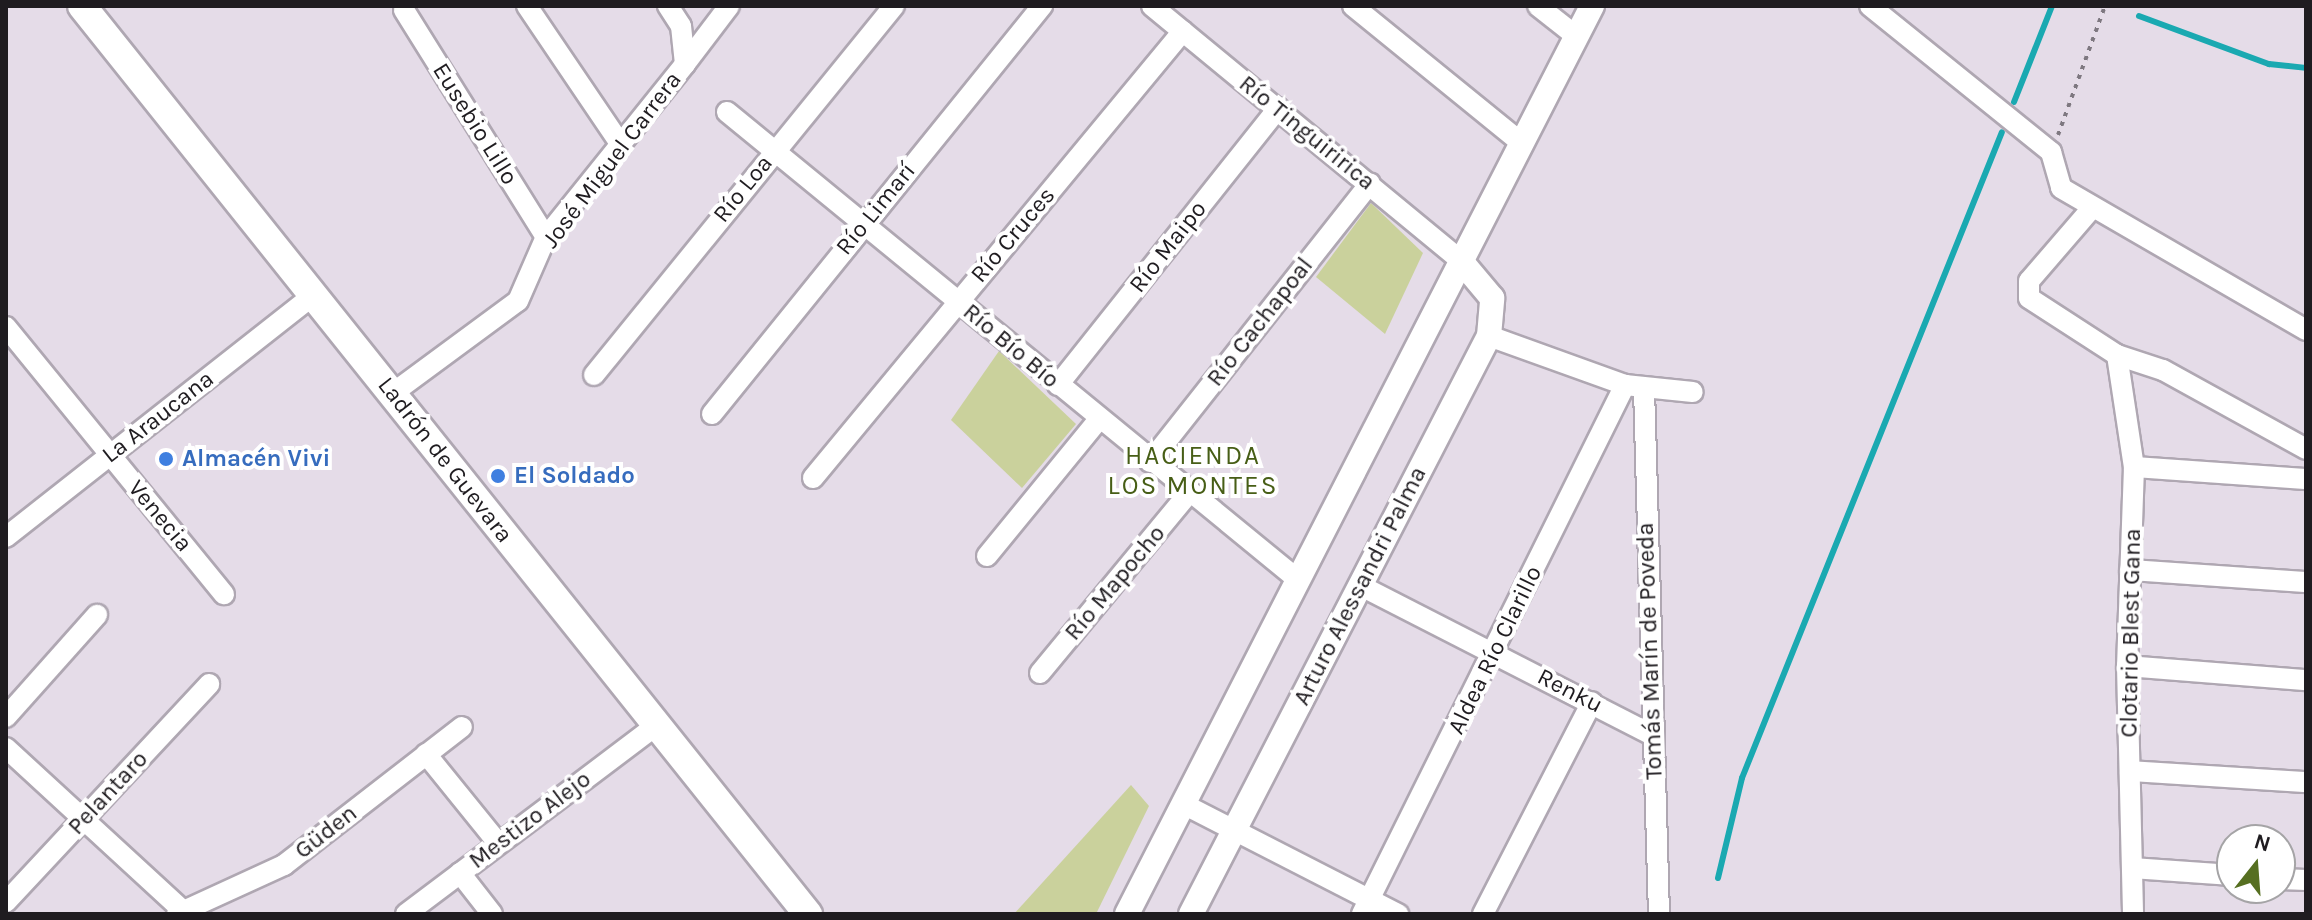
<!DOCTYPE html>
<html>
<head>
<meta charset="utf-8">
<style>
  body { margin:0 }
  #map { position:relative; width:2312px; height:920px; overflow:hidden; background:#e5dce8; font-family:Karla,sans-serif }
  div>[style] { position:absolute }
  .green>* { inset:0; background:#cad19c }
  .stream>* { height:6px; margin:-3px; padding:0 3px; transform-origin:3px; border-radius:3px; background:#1aa9b1 }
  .path>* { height:4px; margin-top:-2px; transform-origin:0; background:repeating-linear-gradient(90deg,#7e7880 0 4px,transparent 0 10px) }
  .roads { filter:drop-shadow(2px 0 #afa7b2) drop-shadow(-2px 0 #afa7b2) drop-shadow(0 2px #afa7b2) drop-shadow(0 -2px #afa7b2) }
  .minor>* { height:20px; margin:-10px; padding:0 10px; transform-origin:10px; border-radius:10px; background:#fff }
  .tertiary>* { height:24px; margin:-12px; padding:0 12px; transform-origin:12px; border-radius:12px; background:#fff }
  .secondary>* { height:28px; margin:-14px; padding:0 14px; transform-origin:14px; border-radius:14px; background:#fff }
  .dots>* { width:22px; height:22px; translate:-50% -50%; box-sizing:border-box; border:4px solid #fff; border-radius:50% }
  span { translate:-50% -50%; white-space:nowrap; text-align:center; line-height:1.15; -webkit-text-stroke:8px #fff; paint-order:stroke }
  .street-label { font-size:24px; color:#1f1c20 }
  .shop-label { font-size:24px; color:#366cbe; font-weight:700 }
  .left { translate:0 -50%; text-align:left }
  .neighbourhood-label { font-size:26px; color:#475e16; letter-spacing:2px }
  .frame { position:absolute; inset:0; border:8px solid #1f1c20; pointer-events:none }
  .north { position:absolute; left:2216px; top:824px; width:80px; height:80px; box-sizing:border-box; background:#fff; border:2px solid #a5a4a6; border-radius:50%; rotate:17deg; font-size:22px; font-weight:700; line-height:32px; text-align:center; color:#1f1c20 }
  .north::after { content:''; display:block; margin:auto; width:28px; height:36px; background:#566f21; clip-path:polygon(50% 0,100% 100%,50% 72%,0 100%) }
</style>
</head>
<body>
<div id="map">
  <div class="green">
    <div style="clip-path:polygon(1371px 203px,1423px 253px,1385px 334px,1316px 277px)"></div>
    <div style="clip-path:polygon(999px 351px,1076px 424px,1022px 488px,951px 420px)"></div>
    <div style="clip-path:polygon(1131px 785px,1149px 806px,1096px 914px,1014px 914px)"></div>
  </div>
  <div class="stream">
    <div style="left:2139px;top:16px;width:139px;rotate:20.3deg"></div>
    <div style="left:2269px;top:64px;width:37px;rotate:6deg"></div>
    <div style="left:2014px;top:102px;width:103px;rotate:-68.4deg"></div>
    <div style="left:1718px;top:878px;width:103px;rotate:-76.5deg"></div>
    <div style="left:1742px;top:778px;width:696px;rotate:-68.08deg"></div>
  </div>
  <div class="path">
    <div style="left:2058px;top:135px;width:137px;rotate:-70deg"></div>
  </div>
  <div class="roads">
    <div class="minor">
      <div style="left:527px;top:6px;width:168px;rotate:55.9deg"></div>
      <div style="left:1152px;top:6px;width:401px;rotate:39.5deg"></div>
      <div style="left:1353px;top:6px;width:219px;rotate:39.1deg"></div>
      <div style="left:1538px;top:6px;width:48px;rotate:38.3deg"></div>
      <div style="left:1870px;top:6px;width:233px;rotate:38.9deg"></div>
      <div style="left:2051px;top:152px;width:37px;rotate:74deg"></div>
      <div style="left:2061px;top:188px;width:283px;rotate:30.1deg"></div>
      <div style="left:404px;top:10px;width:268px;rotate:58deg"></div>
      <div style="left:685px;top:64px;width:73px;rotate:-52.8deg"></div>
      <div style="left:727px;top:112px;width:735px;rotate:39.32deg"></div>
      <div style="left:2092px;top:208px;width:96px;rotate:130.8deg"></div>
      <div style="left:2029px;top:281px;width:17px;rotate:90deg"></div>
      <div style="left:2029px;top:298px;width:105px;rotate:32.9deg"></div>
      <div style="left:2117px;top:355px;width:48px;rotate:18.1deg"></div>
      <div style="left:2163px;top:370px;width:163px;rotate:28.9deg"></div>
      <div style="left:6px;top:327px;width:345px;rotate:50.8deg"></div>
      <div style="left:1489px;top:336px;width:145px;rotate:19.8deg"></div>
      <div style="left:1625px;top:385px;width:68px;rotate:5.9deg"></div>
      <div style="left:2117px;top:355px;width:113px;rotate:81.4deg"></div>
      <div style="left:2134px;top:467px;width:199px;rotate:92deg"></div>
      <div style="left:2127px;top:666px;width:248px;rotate:88.6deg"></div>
      <div style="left:594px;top:375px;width:476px;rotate:-50.9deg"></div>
      <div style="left:1058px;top:385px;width:354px;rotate:-51.5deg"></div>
      <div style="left:1644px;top:388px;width:526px;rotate:88.37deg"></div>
      <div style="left:393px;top:393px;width:155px;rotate:-36.4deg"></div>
      <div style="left:518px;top:301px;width:70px;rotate:-66.4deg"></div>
      <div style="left:546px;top:237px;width:222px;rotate:-51.2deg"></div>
      <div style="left:685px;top:64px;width:38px;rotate:-96deg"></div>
      <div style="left:681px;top:26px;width:24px;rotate:-123deg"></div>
      <div style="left:712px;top:414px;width:525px;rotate:-51.03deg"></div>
      <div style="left:1150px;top:462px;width:355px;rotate:-51.7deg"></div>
      <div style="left:2134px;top:467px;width:172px;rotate:4deg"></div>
      <div style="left:813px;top:478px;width:580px;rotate:-50.38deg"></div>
      <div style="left:6px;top:537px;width:388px;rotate:-38.2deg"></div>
      <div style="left:987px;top:556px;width:177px;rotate:-50.7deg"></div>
      <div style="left:2130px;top:570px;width:176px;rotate:3.9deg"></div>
      <div style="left:1359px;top:585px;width:329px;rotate:27.1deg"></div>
      <div style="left:2127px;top:666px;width:180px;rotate:4.5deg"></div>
      <div style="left:1040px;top:673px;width:234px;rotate:-50.4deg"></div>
      <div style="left:6px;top:717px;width:137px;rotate:-48.3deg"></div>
      <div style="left:6px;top:748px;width:238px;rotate:42.6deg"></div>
      <div style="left:426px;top:754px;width:114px;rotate:51deg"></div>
      <div style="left:2130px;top:771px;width:176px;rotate:3.6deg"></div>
      <div style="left:1183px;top:804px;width:242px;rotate:27.1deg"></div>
      <div style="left:2132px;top:868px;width:100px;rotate:4deg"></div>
      <div style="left:460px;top:873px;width:52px;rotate:52deg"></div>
      <div style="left:2280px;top:879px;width:26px;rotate:2deg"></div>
      <div style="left:6px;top:902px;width:298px;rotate:-47deg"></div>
      <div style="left:177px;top:914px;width:118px;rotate:-24.6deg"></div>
      <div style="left:284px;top:865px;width:225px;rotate:-37.8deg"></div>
      <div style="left:406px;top:914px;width:311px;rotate:-37deg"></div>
      <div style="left:1362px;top:914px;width:591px;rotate:-63.57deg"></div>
      <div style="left:1483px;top:914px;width:238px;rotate:-62.8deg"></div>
    </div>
    <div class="tertiary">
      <div style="left:1127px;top:914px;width:1020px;rotate:-62.88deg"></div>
      <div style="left:1191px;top:914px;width:650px;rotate:-62.73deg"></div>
      <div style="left:1489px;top:336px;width:38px;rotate:-85deg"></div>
      <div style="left:1492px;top:298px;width:48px;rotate:-130deg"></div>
    </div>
    <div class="secondary">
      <div style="left:82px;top:6px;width:1163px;rotate:51.36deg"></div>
    </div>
  </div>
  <div class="dots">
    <div style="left:166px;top:459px;background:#3f7fe0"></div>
    <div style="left:498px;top:476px;background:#3f7fe0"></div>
  </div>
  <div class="street-label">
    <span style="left:475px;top:124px;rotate:58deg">Eusebio Lillo</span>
    <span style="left:1307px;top:133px;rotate:39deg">Río Tinguiririca</span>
    <span style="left:612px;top:160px;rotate:-53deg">José Miguel Carrera</span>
    <span style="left:743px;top:189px;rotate:-51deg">Río Loa</span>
    <span style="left:876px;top:209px;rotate:-51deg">Río Limarí</span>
    <span style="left:1013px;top:235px;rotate:-50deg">Río Cruces</span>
    <span style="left:1168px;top:247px;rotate:-52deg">Río Maipo</span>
    <span style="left:1260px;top:322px;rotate:-52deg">Río Cachapoal</span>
    <span style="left:1011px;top:346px;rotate:40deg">Río Bío Bío</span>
    <span style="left:158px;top:417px;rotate:-38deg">La Araucana</span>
    <span style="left:445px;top:460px;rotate:52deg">Ladrón de Guevara</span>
    <span style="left:160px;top:516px;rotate:50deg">Venecia</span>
    <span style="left:1115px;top:583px;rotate:-50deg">Río Mapocho</span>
    <span style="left:1360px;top:586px;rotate:-63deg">Arturo Alessandri Palma</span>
    <span style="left:2131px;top:633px;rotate:-89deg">Clotario Blest Gana</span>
    <span style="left:1495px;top:650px;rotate:-64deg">Aldea Río Clarillo</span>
    <span style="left:1650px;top:651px;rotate:-92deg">Tomás Marín de Poveda</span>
    <span style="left:1570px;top:691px;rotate:27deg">Renku</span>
    <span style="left:108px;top:793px;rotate:-47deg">Pelantaro</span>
    <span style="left:530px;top:820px;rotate:-37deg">Mestizo Alejo</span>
    <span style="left:326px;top:832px;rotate:-38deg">Güden</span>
  </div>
  <div class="shop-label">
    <span class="left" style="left:182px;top:459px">Almacén Vivi</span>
    <span class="left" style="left:514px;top:476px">El Soldado</span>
  </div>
  <div class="neighbourhood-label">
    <span style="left:1193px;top:471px">HACIENDA<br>LOS MONTES</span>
  </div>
  <div class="frame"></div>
  <div class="north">N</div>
</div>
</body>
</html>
